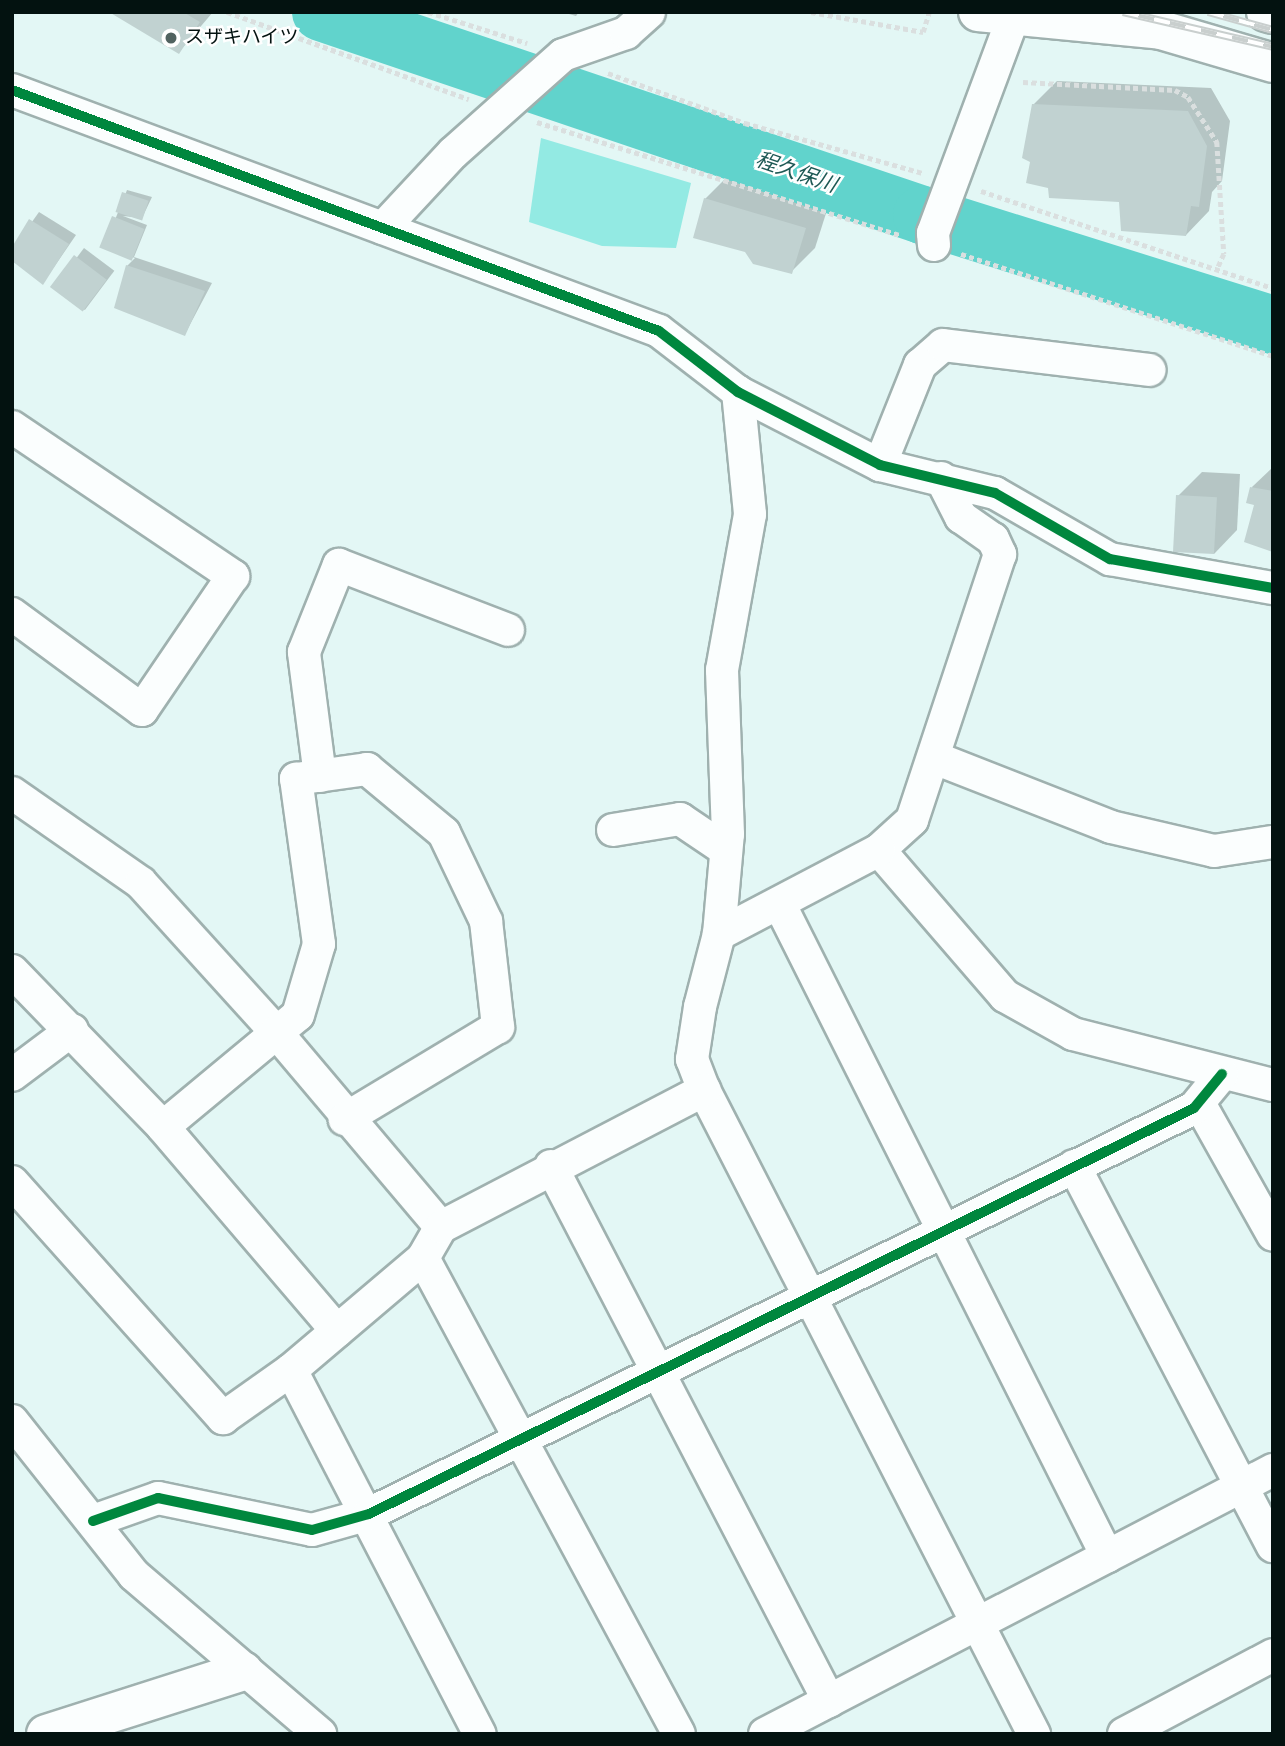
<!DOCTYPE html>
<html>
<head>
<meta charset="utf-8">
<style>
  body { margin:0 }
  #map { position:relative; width:1285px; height:1746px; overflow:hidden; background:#e3f7f5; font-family:"Sofia Sans Condensed","Noto Sans JP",sans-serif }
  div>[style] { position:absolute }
  .forest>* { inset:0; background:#93eae3 }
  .shadow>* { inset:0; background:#0003; transform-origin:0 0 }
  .river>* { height:58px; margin:-29px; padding:0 29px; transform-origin:29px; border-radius:29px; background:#61d3cc }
  .building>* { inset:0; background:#c1d2d1; transform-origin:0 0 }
  .path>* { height:4.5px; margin-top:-2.25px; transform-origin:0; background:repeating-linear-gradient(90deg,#dadfdf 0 5px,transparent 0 8.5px) }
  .roads { filter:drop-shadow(2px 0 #9fb1af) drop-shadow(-2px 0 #9fb1af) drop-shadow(0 2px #9fb1af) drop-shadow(0 -2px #9fb1af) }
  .street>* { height:32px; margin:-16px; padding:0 16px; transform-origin:16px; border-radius:16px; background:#fbfefe }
  .secondary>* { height:38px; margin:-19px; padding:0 19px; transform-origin:19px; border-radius:19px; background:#fbfefe }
  .rail>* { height:8px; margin-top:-4px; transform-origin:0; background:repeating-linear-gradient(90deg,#fff 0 16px,#c9cfce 0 32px); box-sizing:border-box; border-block:2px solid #c9cfce }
  .cycleway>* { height:10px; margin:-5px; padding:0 5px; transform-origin:5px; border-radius:5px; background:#00873e }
  .dots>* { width:19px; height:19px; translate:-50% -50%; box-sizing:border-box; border:4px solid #fff; border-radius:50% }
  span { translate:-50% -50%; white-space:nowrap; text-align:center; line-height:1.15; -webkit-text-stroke:5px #fff; paint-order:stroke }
  .poi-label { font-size:19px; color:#031210 }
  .left { translate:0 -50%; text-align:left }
  .water-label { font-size:21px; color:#1e5955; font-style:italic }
  .frame { position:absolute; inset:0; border:14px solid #031210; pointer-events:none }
</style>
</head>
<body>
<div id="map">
  <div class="forest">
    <div style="clip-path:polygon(541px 138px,691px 183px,676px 248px,602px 246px,529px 222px)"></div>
  </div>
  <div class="shadow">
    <div style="clip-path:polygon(113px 12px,213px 12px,179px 52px)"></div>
    <div style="clip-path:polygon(562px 12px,579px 12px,576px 16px)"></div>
    <div style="clip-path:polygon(1057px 81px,1211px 88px,1230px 121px,1222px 181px,1212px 192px,1209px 211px,1186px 235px,1121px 201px,1050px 186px,1032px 161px,1033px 105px)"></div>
    <div style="clip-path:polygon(729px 175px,829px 204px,815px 248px,791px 272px,705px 199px)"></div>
    <div style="clip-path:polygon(127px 190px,152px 197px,142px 218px,123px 216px,147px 225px,134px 257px,212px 283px,185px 334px,127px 266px,135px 258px,104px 247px)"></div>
    <div style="clip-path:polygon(39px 212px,76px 235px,43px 283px,12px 250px)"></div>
    <div style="left:84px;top:248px;width:38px;height:49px;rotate:37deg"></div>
    <div style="clip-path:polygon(1273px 467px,1273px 550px,1252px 487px)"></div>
    <div style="clip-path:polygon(1202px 472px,1240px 474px,1237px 530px,1214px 554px,1178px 496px)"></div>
  </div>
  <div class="river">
    <div style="left:321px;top:12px;width:634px;rotate:18.66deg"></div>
    <div style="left:922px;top:215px;width:368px;rotate:17.4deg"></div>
  </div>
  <div class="building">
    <div style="clip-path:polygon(109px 12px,183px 12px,200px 22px,179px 54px)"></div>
    <div style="clip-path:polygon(1032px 104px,1188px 111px,1207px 146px,1199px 207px,1191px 206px,1186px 236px,1121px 231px,1119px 202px,1049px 198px,1048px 188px,1026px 183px,1030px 162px,1022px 158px)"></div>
    <div style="left:122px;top:192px;width:28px;height:21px;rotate:18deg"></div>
    <div style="clip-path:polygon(704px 198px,806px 228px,792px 274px,753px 264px,745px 252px,693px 238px)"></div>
    <div style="left:112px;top:216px;width:35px;height:34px;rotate:22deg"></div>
    <div style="clip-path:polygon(29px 219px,69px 244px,43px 285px,12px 261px,12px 247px)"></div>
    <div style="left:74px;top:255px;width:41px;height:40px;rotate:37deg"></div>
    <div style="clip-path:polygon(126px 265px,205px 291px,185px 336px,114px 308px)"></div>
    <div style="clip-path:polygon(1250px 487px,1273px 491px,1273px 552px,1244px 542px,1254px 505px,1246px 503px)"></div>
    <div style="left:1176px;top:495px;width:41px;height:57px;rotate:3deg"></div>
  </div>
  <div class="path">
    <div style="left:227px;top:12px;width:257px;rotate:19.8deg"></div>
    <div style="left:428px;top:12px;width:104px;rotate:17.4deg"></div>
    <div style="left:811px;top:12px;width:114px;rotate:10.1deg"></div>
    <div style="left:923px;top:32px;width:21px;rotate:-73deg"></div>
    <div style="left:608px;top:73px;width:146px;rotate:20.1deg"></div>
    <div style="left:745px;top:123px;width:185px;rotate:15.7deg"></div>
    <div style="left:1023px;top:82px;width:152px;rotate:3deg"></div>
    <div style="left:1175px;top:90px;width:15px;rotate:28deg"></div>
    <div style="left:1188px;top:97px;width:54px;rotate:57.2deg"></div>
    <div style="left:1217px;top:142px;width:112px;rotate:86.4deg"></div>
    <div style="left:1224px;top:254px;width:17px;rotate:114deg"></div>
    <div style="left:537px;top:122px;width:382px;rotate:17.3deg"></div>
    <div style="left:981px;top:191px;width:308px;rotate:18.4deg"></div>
    <div style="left:961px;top:254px;width:328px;rotate:18.1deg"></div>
  </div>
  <div class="roads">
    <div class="street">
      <div style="left:12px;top:90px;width:690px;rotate:20.43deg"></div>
      <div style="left:659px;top:331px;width:100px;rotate:37.7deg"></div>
      <div style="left:738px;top:392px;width:160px;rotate:27.2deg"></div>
      <div style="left:880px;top:465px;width:118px;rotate:13.7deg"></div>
      <div style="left:995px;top:493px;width:133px;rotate:29.9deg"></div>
      <div style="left:1110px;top:559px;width:166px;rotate:10.1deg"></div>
      <div style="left:383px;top:228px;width:103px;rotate:-47deg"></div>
      <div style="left:453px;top:153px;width:147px;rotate:-41.7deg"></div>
      <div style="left:563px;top:55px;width:67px;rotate:-19.2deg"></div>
      <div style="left:626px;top:33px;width:31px;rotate:-42deg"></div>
      <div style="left:934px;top:245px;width:12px;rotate:-95deg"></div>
      <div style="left:933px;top:233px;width:229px;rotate:-69.6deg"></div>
      <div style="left:12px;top:427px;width:267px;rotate:34deg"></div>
      <div style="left:233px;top:576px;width:162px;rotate:124.2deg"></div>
      <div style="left:142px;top:710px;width:162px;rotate:-143.6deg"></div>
      <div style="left:880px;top:465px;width:108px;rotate:-68.2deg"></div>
      <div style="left:920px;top:365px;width:30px;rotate:-41deg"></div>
      <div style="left:943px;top:345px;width:208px;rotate:6.9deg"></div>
      <div style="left:941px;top:478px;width:44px;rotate:62.9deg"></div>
      <div style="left:961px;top:517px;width:39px;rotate:35deg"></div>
      <div style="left:993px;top:539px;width:17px;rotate:65deg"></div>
      <div style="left:1000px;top:554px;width:280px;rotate:108.3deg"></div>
      <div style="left:912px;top:820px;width:45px;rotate:137.7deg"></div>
      <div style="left:879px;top:850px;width:193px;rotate:49.2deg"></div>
      <div style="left:1005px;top:996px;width:78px;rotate:29.2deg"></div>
      <div style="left:1073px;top:1034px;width:206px;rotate:14.3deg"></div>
      <div style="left:935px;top:758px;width:189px;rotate:21.4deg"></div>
      <div style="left:1111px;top:827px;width:106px;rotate:13.1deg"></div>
      <div style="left:1214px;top:851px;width:60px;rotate:-8.7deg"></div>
      <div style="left:320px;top:776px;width:125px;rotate:-97.4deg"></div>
      <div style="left:304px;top:652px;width:94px;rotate:-68.1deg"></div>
      <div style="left:339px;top:565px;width:181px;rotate:21deg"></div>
      <div style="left:12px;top:793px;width:157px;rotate:34.9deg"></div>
      <div style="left:141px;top:883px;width:201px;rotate:47.8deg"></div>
      <div style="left:276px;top:1032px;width:255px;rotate:49.8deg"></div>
      <div style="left:613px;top:830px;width:68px;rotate:-9.3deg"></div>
      <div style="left:680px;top:819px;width:55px;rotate:34deg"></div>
      <div style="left:879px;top:850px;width:181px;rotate:152.3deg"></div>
      <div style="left:719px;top:934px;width:75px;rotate:104.6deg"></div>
      <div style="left:700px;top:1007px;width:53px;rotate:98.7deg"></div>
      <div style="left:692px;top:1059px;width:33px;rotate:69deg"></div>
      <div style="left:704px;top:1090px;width:724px;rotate:62.87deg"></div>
      <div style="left:780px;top:905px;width:729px;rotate:63.33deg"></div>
      <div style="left:719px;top:934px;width:100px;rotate:-84.9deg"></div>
      <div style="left:728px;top:834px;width:164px;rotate:-92.1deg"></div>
      <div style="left:722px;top:670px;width:158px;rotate:-79.8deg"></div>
      <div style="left:750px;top:514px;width:123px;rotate:-95.6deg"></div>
      <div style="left:12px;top:971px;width:217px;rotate:45.9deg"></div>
      <div style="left:163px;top:1127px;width:268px;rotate:49.5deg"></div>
      <div style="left:12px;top:1075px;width:75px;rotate:-36.9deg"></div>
      <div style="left:1199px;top:1103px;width:151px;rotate:60.7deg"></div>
      <div style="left:163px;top:1127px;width:175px;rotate:-39.7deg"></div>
      <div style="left:298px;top:1015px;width:74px;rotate:-73.5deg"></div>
      <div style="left:319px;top:944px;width:167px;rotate:-97.9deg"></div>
      <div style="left:296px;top:779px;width:72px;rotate:-8deg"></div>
      <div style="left:367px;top:769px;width:100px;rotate:39.7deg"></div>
      <div style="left:444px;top:833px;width:98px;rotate:64.5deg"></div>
      <div style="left:486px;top:921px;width:107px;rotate:83.5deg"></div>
      <div style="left:498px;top:1027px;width:179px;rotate:149deg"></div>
      <div style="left:551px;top:1166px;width:603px;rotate:62.54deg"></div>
      <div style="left:1074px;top:1166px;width:429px;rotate:62.4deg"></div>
      <div style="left:12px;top:1182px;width:317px;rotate:48.2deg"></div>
      <div style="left:223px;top:1418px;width:83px;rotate:-35.2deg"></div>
      <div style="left:291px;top:1370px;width:173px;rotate:-40.3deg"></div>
      <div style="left:423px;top:1258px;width:36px;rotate:-60deg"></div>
      <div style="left:441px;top:1227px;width:297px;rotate:-27.5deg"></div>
      <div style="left:423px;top:1258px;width:540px;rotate:61.73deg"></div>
      <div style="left:291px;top:1370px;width:410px;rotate:62.6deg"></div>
      <div style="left:12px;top:1421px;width:196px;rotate:51.6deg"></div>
      <div style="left:134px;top:1575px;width:245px;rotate:40.5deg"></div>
      <div style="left:93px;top:1521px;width:69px;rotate:-19.5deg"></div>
      <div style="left:158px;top:1498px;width:157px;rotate:11.7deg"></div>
      <div style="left:312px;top:1530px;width:59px;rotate:-15.7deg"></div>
      <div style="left:369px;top:1514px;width:919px;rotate:-26.2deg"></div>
      <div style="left:1194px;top:1108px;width:44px;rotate:-50.5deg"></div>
      <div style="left:765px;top:1734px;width:573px;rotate:-27.46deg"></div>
      <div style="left:1124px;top:1734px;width:169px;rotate:-27.9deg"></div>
    </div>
    <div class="secondary">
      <div style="left:978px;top:12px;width:184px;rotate:5.6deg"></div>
      <div style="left:1161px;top:30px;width:117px;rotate:16.4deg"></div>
      <div style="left:1266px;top:12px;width:7px;rotate:16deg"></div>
      <div style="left:46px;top:1734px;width:207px;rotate:-17.7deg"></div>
    </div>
  </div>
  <div class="rail">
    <div style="left:1123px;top:12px;width:154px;rotate:13.1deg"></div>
    <div style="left:1208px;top:12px;width:67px;rotate:15.5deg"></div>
  </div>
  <div class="cycleway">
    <div style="left:12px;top:90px;width:690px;rotate:20.43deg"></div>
    <div style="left:659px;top:331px;width:100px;rotate:37.7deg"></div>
    <div style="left:738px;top:392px;width:160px;rotate:27.2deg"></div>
    <div style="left:880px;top:465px;width:118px;rotate:13.7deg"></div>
    <div style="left:995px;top:493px;width:133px;rotate:29.9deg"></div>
    <div style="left:1110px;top:559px;width:166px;rotate:10.1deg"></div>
    <div style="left:93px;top:1521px;width:69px;rotate:-19.5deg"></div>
    <div style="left:158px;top:1498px;width:157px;rotate:11.7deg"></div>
    <div style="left:312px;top:1530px;width:59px;rotate:-15.7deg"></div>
    <div style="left:369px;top:1514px;width:919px;rotate:-26.2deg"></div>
    <div style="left:1194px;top:1108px;width:44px;rotate:-50.5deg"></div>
  </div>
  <div class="dots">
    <div style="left:171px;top:38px;background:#516260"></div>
  </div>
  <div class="poi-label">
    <span class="left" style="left:185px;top:38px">スザキハイツ</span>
  </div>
  <div class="water-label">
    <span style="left:796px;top:173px;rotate:19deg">程久保川</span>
  </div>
  <div class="frame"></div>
</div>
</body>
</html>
